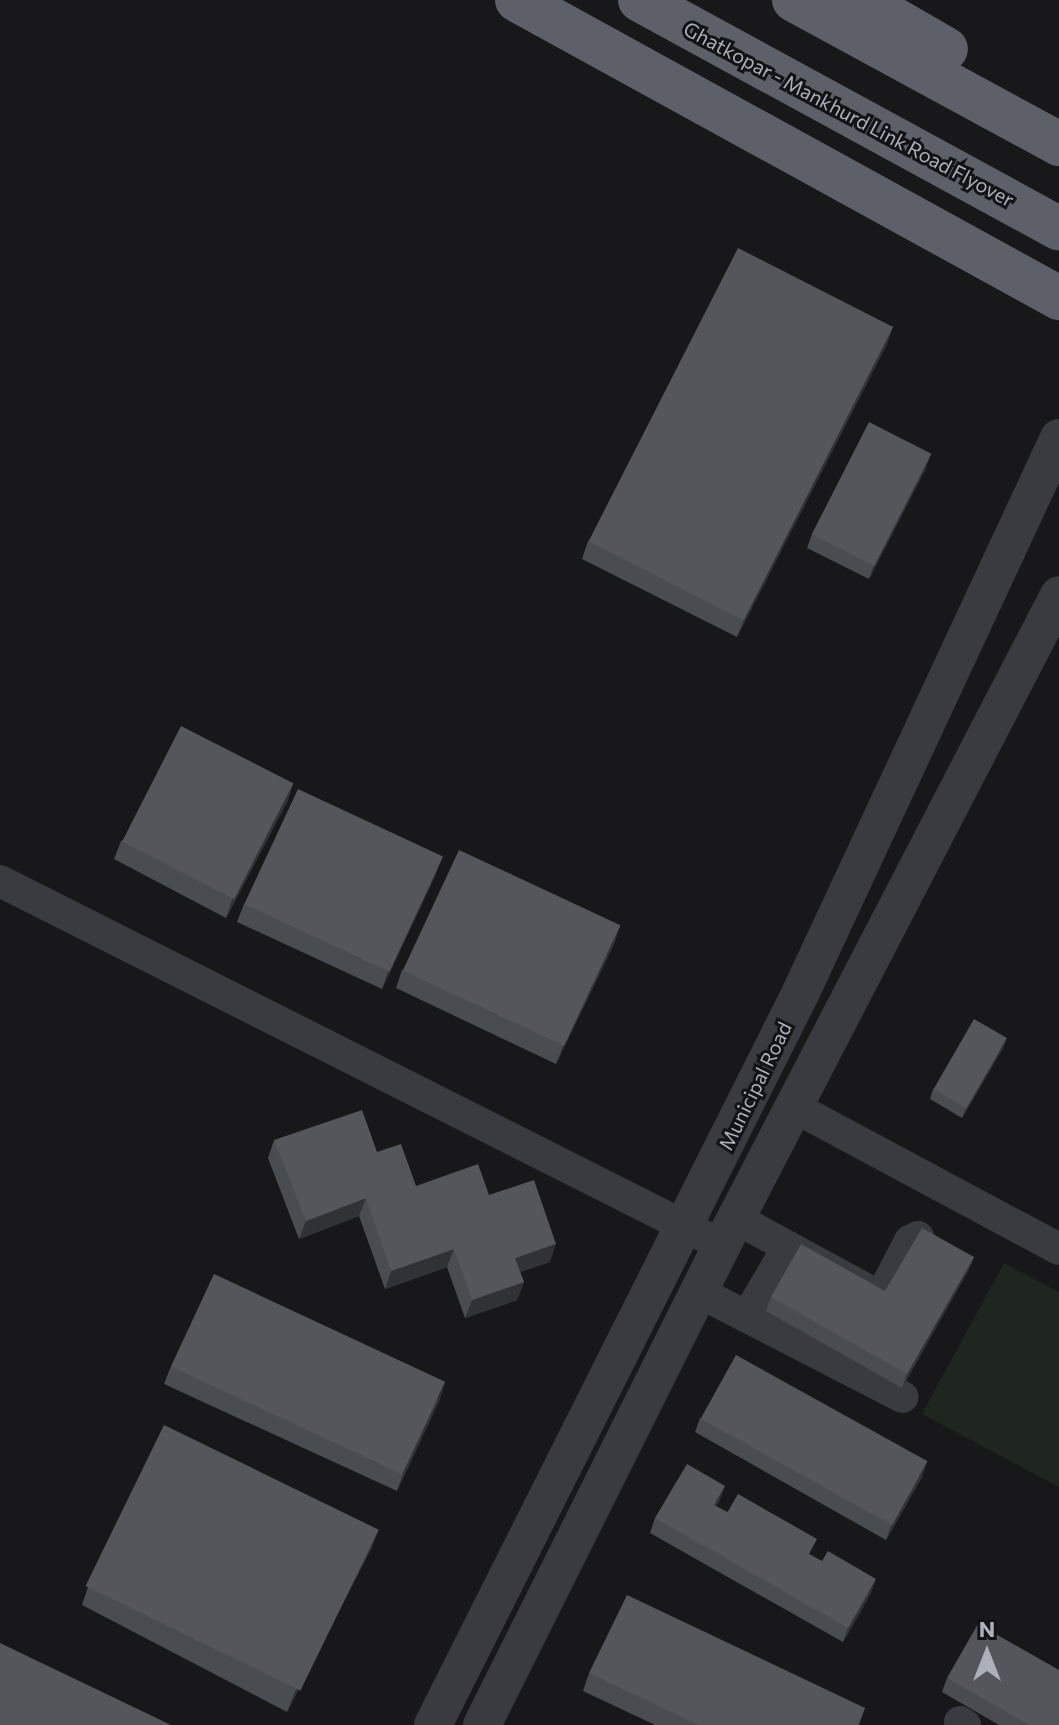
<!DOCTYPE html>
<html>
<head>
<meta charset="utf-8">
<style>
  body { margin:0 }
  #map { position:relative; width:1059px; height:1725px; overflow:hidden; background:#18181b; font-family:Commissioner,sans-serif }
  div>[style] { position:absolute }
  .green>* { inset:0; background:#1e261f }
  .minor>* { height:32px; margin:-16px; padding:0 16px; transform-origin:16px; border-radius:16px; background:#393b40 }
  .tertiary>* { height:38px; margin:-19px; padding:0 19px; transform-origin:19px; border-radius:19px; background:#393b40 }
  .trunk>* { height:44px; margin:-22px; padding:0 22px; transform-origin:22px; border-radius:22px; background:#5d6068 }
  .wall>* { inset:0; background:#494c50 }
  .shaded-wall>* { inset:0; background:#313236 }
  .building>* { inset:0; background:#54565b; transform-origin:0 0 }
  span { translate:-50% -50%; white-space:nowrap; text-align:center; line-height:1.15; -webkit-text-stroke:6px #131316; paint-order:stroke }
  .street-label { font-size:20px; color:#abb0ba }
  .north { position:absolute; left:947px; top:1613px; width:80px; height:80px; -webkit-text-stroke:6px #131316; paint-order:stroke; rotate:0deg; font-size:22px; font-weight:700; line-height:32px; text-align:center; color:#abb0ba }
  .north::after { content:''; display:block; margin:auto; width:28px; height:36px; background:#abb0ba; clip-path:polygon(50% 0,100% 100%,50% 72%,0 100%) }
</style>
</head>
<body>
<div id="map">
  <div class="green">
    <div style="clip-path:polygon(1004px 1263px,1059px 1292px,1059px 1487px,922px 1414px)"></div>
  </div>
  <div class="minor">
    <div style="left:0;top:881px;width:809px;rotate:26.76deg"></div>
    <div style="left:796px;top:1108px;width:298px;rotate:28.2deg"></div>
    <div style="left:737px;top:1219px;width:155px;rotate:28.6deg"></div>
    <div style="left:873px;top:1293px;width:13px;rotate:-18deg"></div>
    <div style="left:885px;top:1289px;width:54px;rotate:-62.5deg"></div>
    <div style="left:910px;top:1241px;width:9px;rotate:-27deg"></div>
    <div style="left:699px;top:1292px;width:229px;rotate:27.3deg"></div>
    <div style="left:747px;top:1317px;width:81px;rotate:-59.6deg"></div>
    <div style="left:960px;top:1722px;width:6px;rotate:31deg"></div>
  </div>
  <div class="tertiary">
    <div style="left:433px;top:1725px;width:820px;rotate:-63.34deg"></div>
    <div style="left:801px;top:992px;width:611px;rotate:-65.03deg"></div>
    <div style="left:482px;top:1725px;width:537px;rotate:-63.43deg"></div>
    <div style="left:722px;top:1245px;width:732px;rotate:-62.59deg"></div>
  </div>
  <div class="trunk">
    <div style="left:517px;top:0;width:619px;rotate:28.8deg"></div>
    <div style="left:640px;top:0;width:477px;rotate:28.6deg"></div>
    <div style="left:794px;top:0;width:302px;rotate:28.5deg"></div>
    <div style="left:861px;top:0;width:98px;rotate:30deg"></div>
  </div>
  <div class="wall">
    <div style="clip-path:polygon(893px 326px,887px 344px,737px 637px,582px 559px,588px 541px)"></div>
    <div style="clip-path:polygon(926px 468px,869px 579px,807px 548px,812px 534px)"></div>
    <div style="clip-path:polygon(293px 784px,287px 802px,226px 918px,114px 859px,121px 841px)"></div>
    <div style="clip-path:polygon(436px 874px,382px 989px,237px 922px,244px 904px)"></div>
    <div style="clip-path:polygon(620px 926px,614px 944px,556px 1064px,396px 988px,402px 970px)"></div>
    <div style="clip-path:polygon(1003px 1048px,962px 1118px,930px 1099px,933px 1089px)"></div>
    <div style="clip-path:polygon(274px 1140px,377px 1152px,416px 1186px,489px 1195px,550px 1262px,520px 1272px,524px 1282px,517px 1300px,465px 1318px,447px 1267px,385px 1289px,359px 1216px,299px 1239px,268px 1158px)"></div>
    <div style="clip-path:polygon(974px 1257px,968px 1271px,902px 1388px,766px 1311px,771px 1297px,885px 1291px)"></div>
    <div style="clip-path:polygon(171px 1366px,440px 1399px,397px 1491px,164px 1384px)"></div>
    <div style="clip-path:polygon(700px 1418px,922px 1477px,886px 1540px,695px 1432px)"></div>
    <div style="clip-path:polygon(720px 1500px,716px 1506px,811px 1555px,871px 1593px,843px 1642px,650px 1533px,655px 1518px)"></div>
    <div style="clip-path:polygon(372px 1547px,287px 1712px,82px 1605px,88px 1587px)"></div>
    <div style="clip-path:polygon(589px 1673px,865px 1708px,859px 1725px,655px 1725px,583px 1691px)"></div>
    <div style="clip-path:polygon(947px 1678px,1059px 1725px,999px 1725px,942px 1692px)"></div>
  </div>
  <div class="shaded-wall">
    <div style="clip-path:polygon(893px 326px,887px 344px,737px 637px,744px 619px)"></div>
    <div style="clip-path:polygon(931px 454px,926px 468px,869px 579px,874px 565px)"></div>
    <div style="clip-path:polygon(293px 784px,287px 802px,226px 918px,232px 900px)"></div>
    <div style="clip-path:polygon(443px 856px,436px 874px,382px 989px,388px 971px)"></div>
    <div style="clip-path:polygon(620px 926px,614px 944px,556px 1064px,563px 1046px)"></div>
    <div style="clip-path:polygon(1007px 1038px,1003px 1048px,962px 1118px,966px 1108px)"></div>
    <div style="clip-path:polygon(366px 1198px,359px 1216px,299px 1239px,306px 1221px)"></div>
    <div style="clip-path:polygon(556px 1244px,550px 1262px,509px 1276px,515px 1258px)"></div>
    <div style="clip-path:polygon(454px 1249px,447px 1267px,385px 1289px,391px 1271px)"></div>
    <div style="clip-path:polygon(974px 1257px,968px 1271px,902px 1388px,907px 1374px)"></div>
    <div style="clip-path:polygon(524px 1282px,517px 1300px,465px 1318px,472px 1300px)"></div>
    <div style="clip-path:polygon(446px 1381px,440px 1399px,397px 1491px,403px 1473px)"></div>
    <div style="clip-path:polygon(927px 1463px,922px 1477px,886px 1540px,891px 1526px)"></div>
    <div style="clip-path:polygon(725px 1486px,720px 1500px,709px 1519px,714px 1505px)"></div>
    <div style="clip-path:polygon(379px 1529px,372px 1547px,287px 1712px,294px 1694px)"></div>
    <div style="clip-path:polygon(876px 1579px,871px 1593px,843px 1642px,848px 1628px)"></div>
  </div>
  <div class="building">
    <div style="left:738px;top:248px;width:174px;height:329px;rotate:27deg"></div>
    <div style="left:869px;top:422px;width:70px;height:126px;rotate:27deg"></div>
    <div style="left:181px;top:726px;width:126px;height:130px;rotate:27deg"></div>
    <div style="left:298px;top:789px;width:160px;height:127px;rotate:25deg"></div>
    <div style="left:459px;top:850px;width:178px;height:133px;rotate:25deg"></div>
    <div style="left:974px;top:1019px;width:38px;height:81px;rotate:30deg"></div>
    <div style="clip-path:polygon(362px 1110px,377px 1152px,401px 1144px,416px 1186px,478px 1164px,489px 1195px,534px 1180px,556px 1244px,515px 1258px,524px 1282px,472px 1300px,454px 1249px,391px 1271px,366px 1198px,306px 1221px,274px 1140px)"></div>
    <div style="clip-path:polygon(922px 1228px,974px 1257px,907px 1374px,771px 1297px,801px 1244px,885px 1291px)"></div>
    <div style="left:214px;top:1274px;width:255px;height:102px;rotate:25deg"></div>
    <div style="left:736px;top:1355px;width:219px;height:73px;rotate:29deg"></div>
    <div style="left:164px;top:1425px;width:239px;height:179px;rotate:26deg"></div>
    <div style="clip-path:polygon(687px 1464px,725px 1486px,714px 1505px,727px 1513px,738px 1494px,817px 1539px,809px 1554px,822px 1561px,828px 1551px,876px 1579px,848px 1628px,655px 1518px)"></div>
    <div style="clip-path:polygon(627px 1595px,865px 1708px,857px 1725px,699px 1725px,589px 1673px)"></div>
    <div style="clip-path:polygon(978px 1624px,1059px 1670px,1059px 1725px,1029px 1725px,947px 1678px)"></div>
    <div style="clip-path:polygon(0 1643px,171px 1725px,0 1725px)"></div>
  </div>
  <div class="street-label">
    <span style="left:849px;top:114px;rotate:28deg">Ghatkopar - Mankhurd Link Road Flyover</span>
    <span style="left:755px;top:1086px;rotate:-64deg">Municipal Road</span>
  </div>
  <div class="north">N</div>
</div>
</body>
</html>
